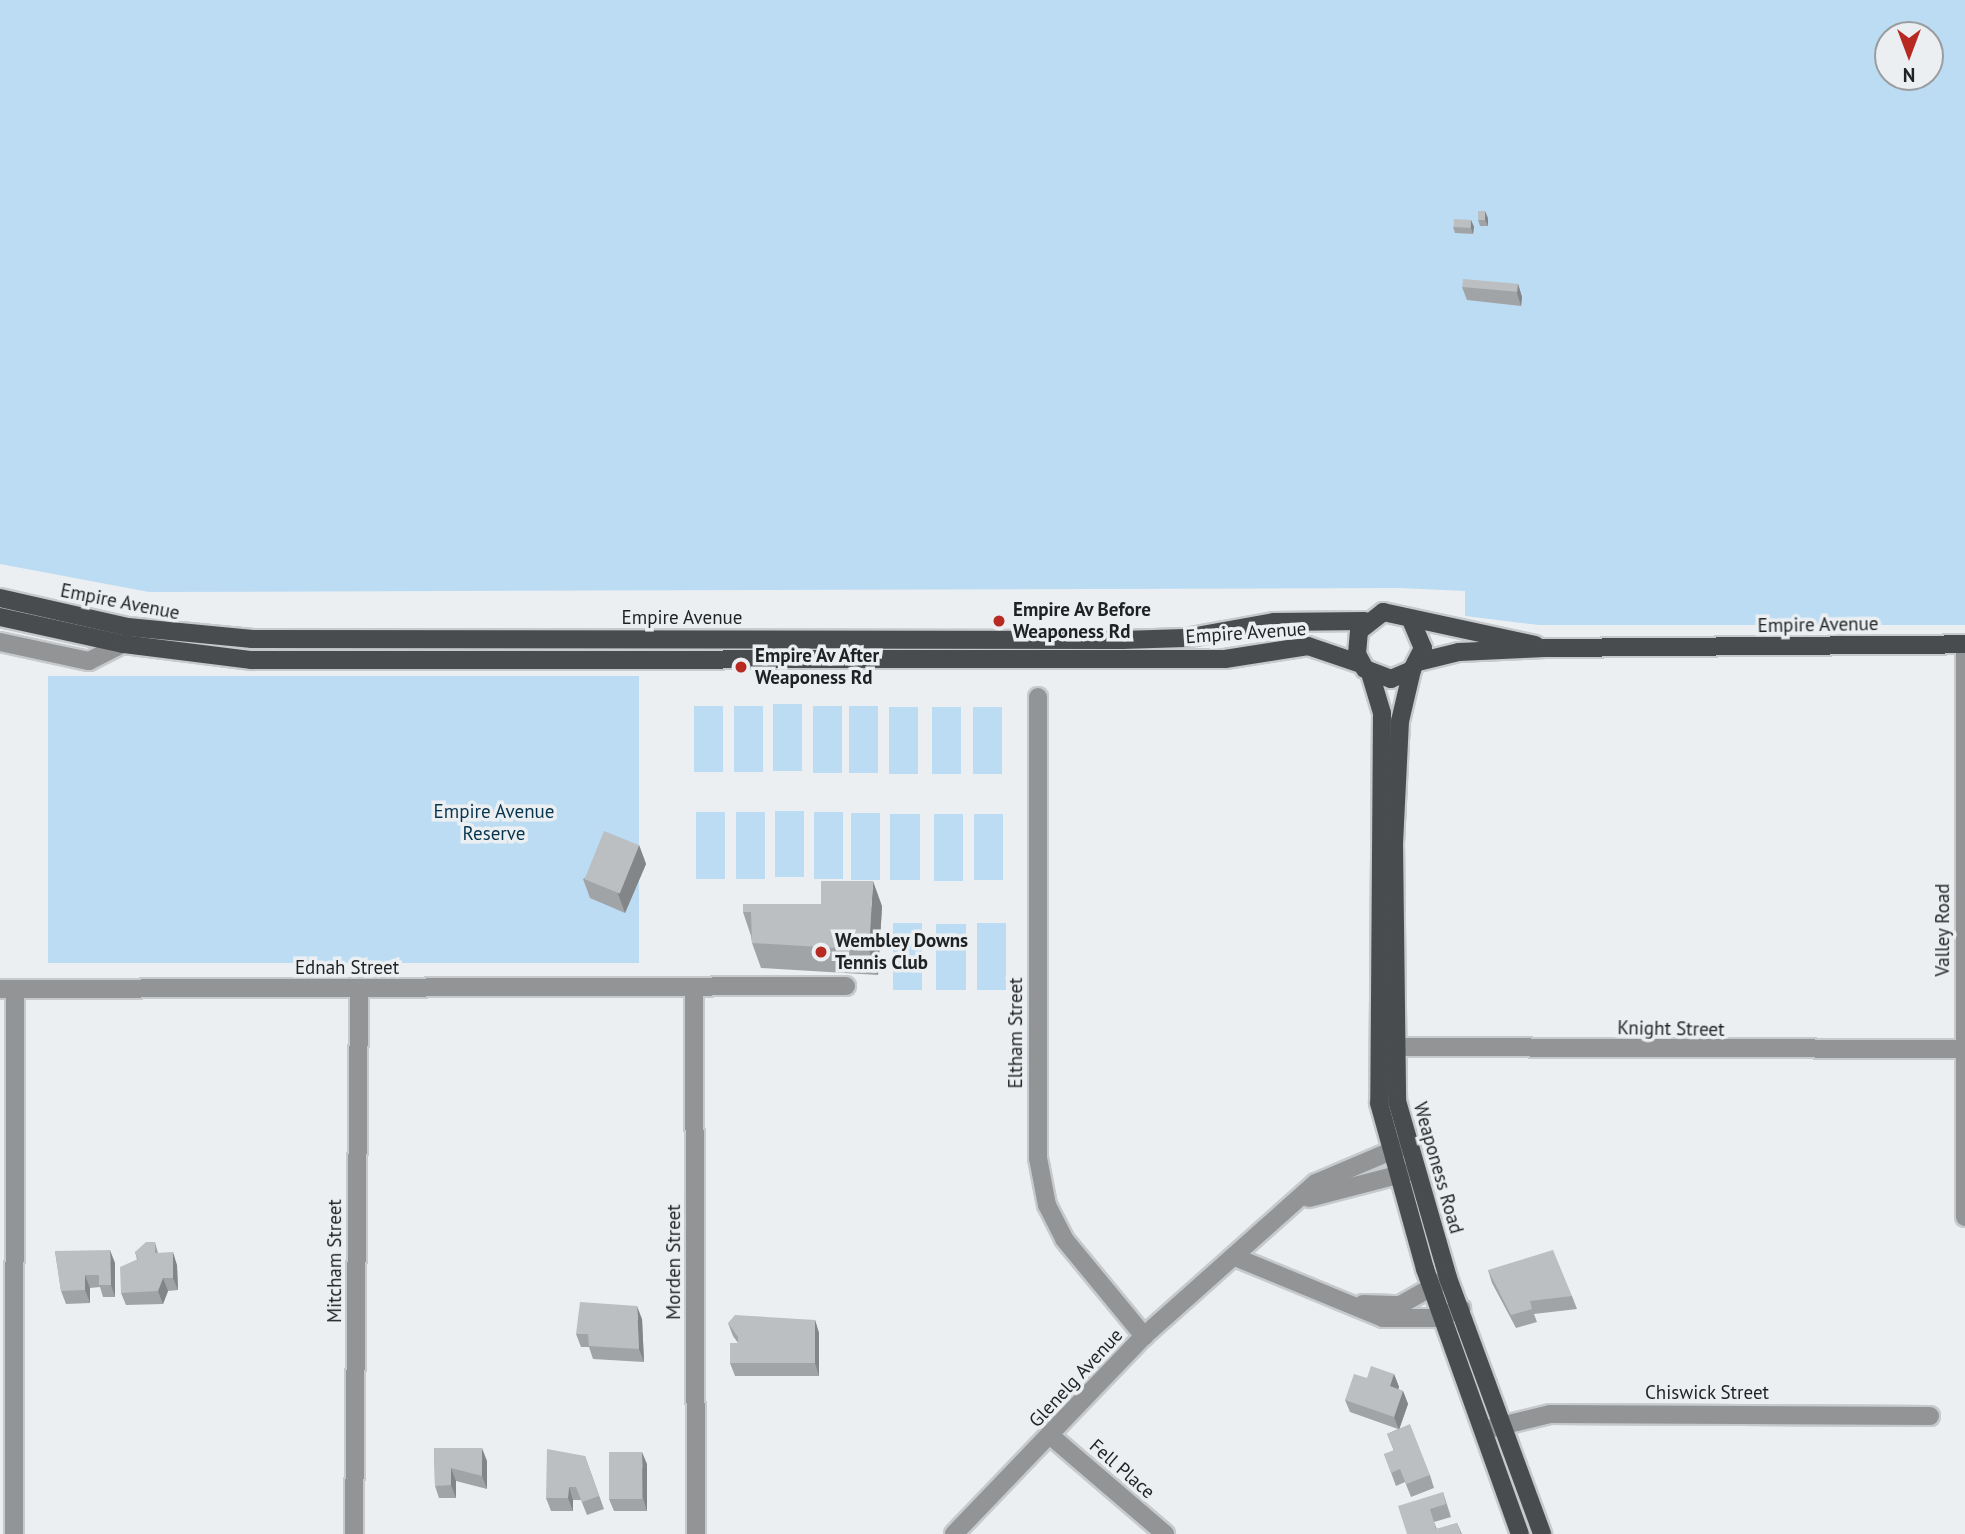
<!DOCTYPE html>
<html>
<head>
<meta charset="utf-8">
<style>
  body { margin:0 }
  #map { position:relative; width:1965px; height:1534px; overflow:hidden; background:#ebeff2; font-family:"PT Sans",sans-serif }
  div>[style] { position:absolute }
  .green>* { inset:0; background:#bcdcf3; transform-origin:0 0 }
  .roads { filter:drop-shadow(2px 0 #c6cacd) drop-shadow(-2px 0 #c6cacd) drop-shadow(0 2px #c6cacd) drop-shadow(0 -2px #c6cacd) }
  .minor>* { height:18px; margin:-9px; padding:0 9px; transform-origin:9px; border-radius:9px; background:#939495 }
  .major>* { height:18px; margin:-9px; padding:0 9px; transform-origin:9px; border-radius:9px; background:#494c4e }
  .wall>* { inset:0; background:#a1a4a7 }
  .shaded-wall>* { inset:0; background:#838688 }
  .building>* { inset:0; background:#bbbfc2; transform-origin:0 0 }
  .dots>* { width:19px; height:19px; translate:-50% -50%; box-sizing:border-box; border:4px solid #ebeff2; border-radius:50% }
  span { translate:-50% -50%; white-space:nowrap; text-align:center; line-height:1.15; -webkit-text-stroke:7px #ebeff2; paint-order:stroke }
  .street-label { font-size:19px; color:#1f2122 }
  .poi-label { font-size:19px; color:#1f2122; font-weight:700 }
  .left { translate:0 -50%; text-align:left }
  .park-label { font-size:19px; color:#07354f }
  .north { position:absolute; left:1874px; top:21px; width:70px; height:70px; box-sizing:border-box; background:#ebeff2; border:2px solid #999d9f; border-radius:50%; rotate:180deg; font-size:19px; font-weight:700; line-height:28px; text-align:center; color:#1f2122 }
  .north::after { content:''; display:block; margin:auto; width:24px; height:32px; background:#b82a21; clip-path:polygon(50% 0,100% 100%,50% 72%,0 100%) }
</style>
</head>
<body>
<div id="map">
  <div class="green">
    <div style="clip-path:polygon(evenodd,0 0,1965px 0,1965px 625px,1539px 625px,1465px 616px,1465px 591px,1399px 588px,149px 592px,0 564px,0 0,1888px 35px,1930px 35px,1930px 77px,1888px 77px,1888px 35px)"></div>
    <div style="left:48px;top:676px;width:591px;height:287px"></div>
    <div style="left:773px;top:704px;width:29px;height:67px"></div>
    <div style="left:694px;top:706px;width:29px;height:66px"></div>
    <div style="left:734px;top:706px;width:29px;height:66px"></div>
    <div style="left:813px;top:706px;width:29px;height:67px"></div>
    <div style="left:849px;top:706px;width:29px;height:67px"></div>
    <div style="left:889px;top:707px;width:29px;height:67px"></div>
    <div style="left:961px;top:707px;width:67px;height:29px;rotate:90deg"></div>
    <div style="left:973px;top:707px;width:29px;height:67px"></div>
    <div style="left:775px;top:811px;width:29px;height:66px"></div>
    <div style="left:696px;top:812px;width:29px;height:67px"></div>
    <div style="left:736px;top:812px;width:29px;height:67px"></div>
    <div style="left:814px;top:812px;width:29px;height:67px"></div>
    <div style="left:851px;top:813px;width:29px;height:67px"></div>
    <div style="left:890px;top:814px;width:30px;height:66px"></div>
    <div style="left:934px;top:814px;width:29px;height:67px"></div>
    <div style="left:974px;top:814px;width:29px;height:66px"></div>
    <div style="left:893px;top:923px;width:29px;height:67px"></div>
    <div style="left:977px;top:923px;width:29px;height:67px"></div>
    <div style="left:936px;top:924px;width:30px;height:66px"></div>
  </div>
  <div class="roads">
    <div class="minor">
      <div style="left:0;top:642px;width:91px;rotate:12.1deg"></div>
      <div style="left:89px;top:661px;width:38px;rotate:-27deg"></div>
      <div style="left:1965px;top:644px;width:573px;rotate:90deg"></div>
      <div style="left:1038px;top:697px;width:461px;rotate:90deg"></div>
      <div style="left:1038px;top:1158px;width:48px;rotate:79.2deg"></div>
      <div style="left:1047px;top:1205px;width:38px;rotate:63deg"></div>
      <div style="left:1064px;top:1239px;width:126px;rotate:50.5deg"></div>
      <div style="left:0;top:989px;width:846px;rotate:-0.2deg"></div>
      <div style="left:694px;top:989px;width:545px;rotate:89.79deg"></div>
      <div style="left:1384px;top:1047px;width:581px;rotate:0.2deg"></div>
      <div style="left:1309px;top:1198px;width:107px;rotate:-14.6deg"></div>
      <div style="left:1235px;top:1257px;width:160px;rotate:22.4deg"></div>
      <div style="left:1383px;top:1318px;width:53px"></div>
      <div style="left:1436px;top:1318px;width:27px;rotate:-20deg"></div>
      <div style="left:1363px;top:1304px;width:37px;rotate:2deg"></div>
      <div style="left:1400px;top:1305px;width:55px;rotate:-29.4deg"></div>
      <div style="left:1488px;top:1429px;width:64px;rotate:-13.6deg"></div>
      <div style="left:1550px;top:1414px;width:380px;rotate:0.3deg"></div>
      <div style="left:1052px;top:1437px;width:149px;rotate:40.6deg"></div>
      <div style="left:14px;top:1534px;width:545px;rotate:-89.89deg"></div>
      <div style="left:354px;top:1534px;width:545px;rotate:-89.47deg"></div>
      <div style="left:954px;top:1534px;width:274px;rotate:-46.2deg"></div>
      <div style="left:1144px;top:1336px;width:230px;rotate:-41.7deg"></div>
      <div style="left:1316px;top:1183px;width:97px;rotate:-23.1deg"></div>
    </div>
    <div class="major">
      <div style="left:0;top:598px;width:131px;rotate:12.8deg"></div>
      <div style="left:128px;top:627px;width:125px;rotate:5.5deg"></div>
      <div style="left:252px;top:639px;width:870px;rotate:0.07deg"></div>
      <div style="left:1122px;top:640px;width:63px;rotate:-1.8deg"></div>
      <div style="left:1185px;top:638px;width:90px;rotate:-10.2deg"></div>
      <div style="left:1274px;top:622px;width:91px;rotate:-0.6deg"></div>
      <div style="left:0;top:617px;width:126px;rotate:12.4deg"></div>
      <div style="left:123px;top:644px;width:129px;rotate:7.1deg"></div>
      <div style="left:251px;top:660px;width:974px;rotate:-0.06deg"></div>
      <div style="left:1225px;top:659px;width:84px;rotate:-8.9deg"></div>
      <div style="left:1308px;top:646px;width:56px;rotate:18.8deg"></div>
      <div style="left:1411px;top:620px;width:30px;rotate:67deg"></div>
      <div style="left:1423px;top:648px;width:25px;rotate:117deg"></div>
      <div style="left:1412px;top:670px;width:23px;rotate:157deg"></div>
      <div style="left:1391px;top:679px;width:28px;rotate:-159deg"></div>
      <div style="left:1365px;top:669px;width:17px;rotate:-118deg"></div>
      <div style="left:1357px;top:654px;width:23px;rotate:-85deg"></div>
      <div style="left:1359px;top:631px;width:31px;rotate:-38deg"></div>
      <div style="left:1383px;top:612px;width:156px;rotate:12.2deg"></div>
      <div style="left:1418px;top:662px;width:42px;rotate:-13.7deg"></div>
      <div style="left:1459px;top:652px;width:86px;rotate:-2.7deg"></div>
      <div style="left:1545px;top:648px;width:420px;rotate:-0.5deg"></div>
      <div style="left:1412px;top:670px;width:52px;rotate:103.2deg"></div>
      <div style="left:1400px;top:721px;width:122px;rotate:92.8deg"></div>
      <div style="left:1394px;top:843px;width:258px;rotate:89.3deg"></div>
      <div style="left:1397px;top:1101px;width:184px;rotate:73.9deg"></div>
      <div style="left:1448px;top:1278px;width:273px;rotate:69.8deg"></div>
      <div style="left:1370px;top:673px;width:42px;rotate:73.3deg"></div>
      <div style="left:1382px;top:713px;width:390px;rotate:90.4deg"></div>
      <div style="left:1379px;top:1103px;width:172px;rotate:74.5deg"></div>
      <div style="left:1425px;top:1269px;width:282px;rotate:70.3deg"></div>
    </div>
  </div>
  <div class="wall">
    <div style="clip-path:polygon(1488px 218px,1488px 226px,1480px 226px,1478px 220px)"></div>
    <div style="clip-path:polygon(1471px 220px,1474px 227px,1473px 234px,1455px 233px,1453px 227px)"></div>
    <div style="clip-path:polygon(1518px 284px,1522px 297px,1521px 306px,1467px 300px,1462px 287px)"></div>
    <div style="clip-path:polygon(639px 845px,646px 864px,625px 913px,590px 898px,583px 879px)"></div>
    <div style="clip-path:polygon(882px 906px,878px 975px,761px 968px,752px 943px,751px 936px,743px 912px)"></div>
    <div style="clip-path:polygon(155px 1242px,158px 1253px,177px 1265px,178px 1290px,168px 1291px,163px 1304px,126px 1305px,121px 1293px,137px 1259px,135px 1252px)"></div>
    <div style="clip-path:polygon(55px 1251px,115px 1263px,115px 1297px,103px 1297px,100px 1287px,90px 1288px,90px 1303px,66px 1304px,61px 1291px)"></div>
    <div style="clip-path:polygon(1488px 1270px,1572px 1296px,1577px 1309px,1534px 1314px,1537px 1322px,1516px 1328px,1492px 1283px)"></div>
    <div style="clip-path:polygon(642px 1319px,644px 1362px,593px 1359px,589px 1347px,581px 1347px,576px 1334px)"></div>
    <div style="clip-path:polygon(815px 1320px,819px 1333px,819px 1376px,735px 1376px,730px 1363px,738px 1343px,733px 1336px,728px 1323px)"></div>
    <div style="clip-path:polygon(1394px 1374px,1399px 1387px,1398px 1389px,1403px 1391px,1408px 1404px,1399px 1429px,1430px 1475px,1434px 1488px,1411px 1497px,1405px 1482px,1396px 1486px,1384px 1454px,1394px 1451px,1387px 1434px,1398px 1429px,1350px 1412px,1345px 1400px,1367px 1378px)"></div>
    <div style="clip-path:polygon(434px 1448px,487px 1461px,487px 1489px,456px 1481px,456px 1498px,439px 1498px,435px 1486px)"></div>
    <div style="clip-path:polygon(585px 1456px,604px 1509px,587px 1515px,581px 1500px,573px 1500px,573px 1511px,551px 1511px,546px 1498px)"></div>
    <div style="clip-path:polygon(647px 1464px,647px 1511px,614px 1511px,609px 1499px)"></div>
    <div style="clip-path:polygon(1443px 1492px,1451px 1517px,1434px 1522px,1437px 1529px,1457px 1523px,1462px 1534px,1407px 1534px)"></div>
  </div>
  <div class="shaded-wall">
    <div style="clip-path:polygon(1485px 211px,1488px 218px,1488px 226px,1485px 220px)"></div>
    <div style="clip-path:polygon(1471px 220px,1474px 227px,1473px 234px,1471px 228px)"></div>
    <div style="clip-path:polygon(1518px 284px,1522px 297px,1521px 306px,1517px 293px)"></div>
    <div style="clip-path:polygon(639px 845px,646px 864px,625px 913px,618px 894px)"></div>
    <div style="clip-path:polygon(873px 881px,882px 906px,878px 975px,869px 950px)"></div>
    <div style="clip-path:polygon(110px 1250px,115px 1263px,115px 1297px,111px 1285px)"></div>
    <div style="clip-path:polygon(173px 1252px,177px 1265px,178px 1290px,173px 1278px)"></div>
    <div style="clip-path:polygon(85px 1275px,90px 1288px,90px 1303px,85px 1290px)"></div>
    <div style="clip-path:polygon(163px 1278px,168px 1291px,163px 1304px,158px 1291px)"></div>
    <div style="clip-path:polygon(637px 1306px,642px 1319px,644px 1362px,639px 1349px)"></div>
    <div style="clip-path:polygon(815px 1320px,819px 1333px,819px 1376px,815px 1363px)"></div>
    <div style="clip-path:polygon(1394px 1374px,1399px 1387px,1395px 1399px,1390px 1386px)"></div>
    <div style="clip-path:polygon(1403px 1391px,1408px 1404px,1399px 1430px,1394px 1417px)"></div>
    <div style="clip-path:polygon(482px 1448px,487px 1461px,487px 1489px,482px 1476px)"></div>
    <div style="clip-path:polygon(642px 1452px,647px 1464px,647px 1511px,643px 1498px)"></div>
    <div style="clip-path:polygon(451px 1468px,456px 1481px,456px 1498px,451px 1485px)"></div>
    <div style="clip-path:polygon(569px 1487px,573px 1500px,573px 1511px,568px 1498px)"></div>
  </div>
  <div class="building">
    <div style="left:1478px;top:211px;width:7px;height:9px"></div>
    <div style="left:1454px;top:219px;width:17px;height:8px;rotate:3deg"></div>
    <div style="left:1463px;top:279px;width:55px;height:8px;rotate:5deg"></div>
    <div style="left:604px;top:831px;width:38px;height:52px;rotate:22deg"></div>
    <div style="clip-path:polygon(821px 881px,873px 881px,869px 950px,752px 943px,751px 912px,743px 912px,743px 904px,821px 904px)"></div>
    <div style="clip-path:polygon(146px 1242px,155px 1242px,155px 1253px,173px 1252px,173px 1278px,163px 1278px,158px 1291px,121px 1293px,120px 1267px,138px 1259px,135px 1252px)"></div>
    <div style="clip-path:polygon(110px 1250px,111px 1285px,99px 1285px,99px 1275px,85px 1275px,85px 1290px,61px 1291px,55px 1251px)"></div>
    <div style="clip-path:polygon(1553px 1250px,1572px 1296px,1530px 1301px,1532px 1309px,1511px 1315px,1488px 1270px)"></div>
    <div style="clip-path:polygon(580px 1302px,637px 1306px,639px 1349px,589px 1346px,588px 1334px,576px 1334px)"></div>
    <div style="clip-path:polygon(735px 1315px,815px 1320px,815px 1363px,730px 1363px,730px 1343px,738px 1343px,738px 1337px,728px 1323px)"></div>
    <div style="clip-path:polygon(1371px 1366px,1394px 1374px,1390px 1386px,1403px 1391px,1394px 1417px,1345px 1400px,1354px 1374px,1367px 1378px)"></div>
    <div style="clip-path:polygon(1410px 1424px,1430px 1475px,1406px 1484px,1400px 1469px,1391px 1473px,1384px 1454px,1394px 1450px,1387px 1434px)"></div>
    <div style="clip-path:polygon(434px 1448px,482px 1448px,482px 1476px,451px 1468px,451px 1485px,435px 1486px)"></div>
    <div style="clip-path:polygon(547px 1449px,585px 1456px,599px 1496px,582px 1502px,576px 1487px,569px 1487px,568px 1498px,546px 1498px)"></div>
    <div style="left:609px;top:1452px;width:33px;height:47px"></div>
    <div style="clip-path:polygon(1443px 1492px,1446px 1504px,1430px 1509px,1436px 1529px,1457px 1523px,1461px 1534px,1407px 1534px,1398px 1506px)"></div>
  </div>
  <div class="dots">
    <div style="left:999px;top:621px;background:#b82a21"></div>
    <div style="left:741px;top:667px;background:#b82a21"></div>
    <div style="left:821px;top:952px;background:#b82a21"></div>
  </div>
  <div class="street-label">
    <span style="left:120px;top:602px;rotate:11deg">Empire Avenue</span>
    <span style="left:682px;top:618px">Empire Avenue</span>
    <span style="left:1818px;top:625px;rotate:-1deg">Empire Avenue</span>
    <span style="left:1246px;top:633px;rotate:-4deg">Empire Avenue</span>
    <span style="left:1943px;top:930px;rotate:-90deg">Valley Road</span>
    <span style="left:347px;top:968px">Ednah Street</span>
    <span style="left:1671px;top:1029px;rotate:1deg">Knight Street</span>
    <span style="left:1016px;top:1033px;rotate:-90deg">Eltham Street</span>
    <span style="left:1438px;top:1168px;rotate:74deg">Weaponess Road</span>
    <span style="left:335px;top:1261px;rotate:-90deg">Mitcham Street</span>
    <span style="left:674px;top:1262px;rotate:-90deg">Morden Street</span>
    <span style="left:1076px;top:1378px;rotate:-47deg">Glenelg Avenue</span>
    <span style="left:1707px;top:1393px">Chiswick Street</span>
    <span style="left:1122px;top:1469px;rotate:41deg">Fell Place</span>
  </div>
  <div class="poi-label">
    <span class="left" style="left:1013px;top:621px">Empire Av Before<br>Weaponess Rd</span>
    <span class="left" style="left:755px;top:667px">Empire Av After<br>Weaponess Rd</span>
    <span class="left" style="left:835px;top:952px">Wembley Downs<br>Tennis Club</span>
  </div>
  <div class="park-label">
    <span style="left:494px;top:823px">Empire Avenue<br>Reserve</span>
  </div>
  <div class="north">N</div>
</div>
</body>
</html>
